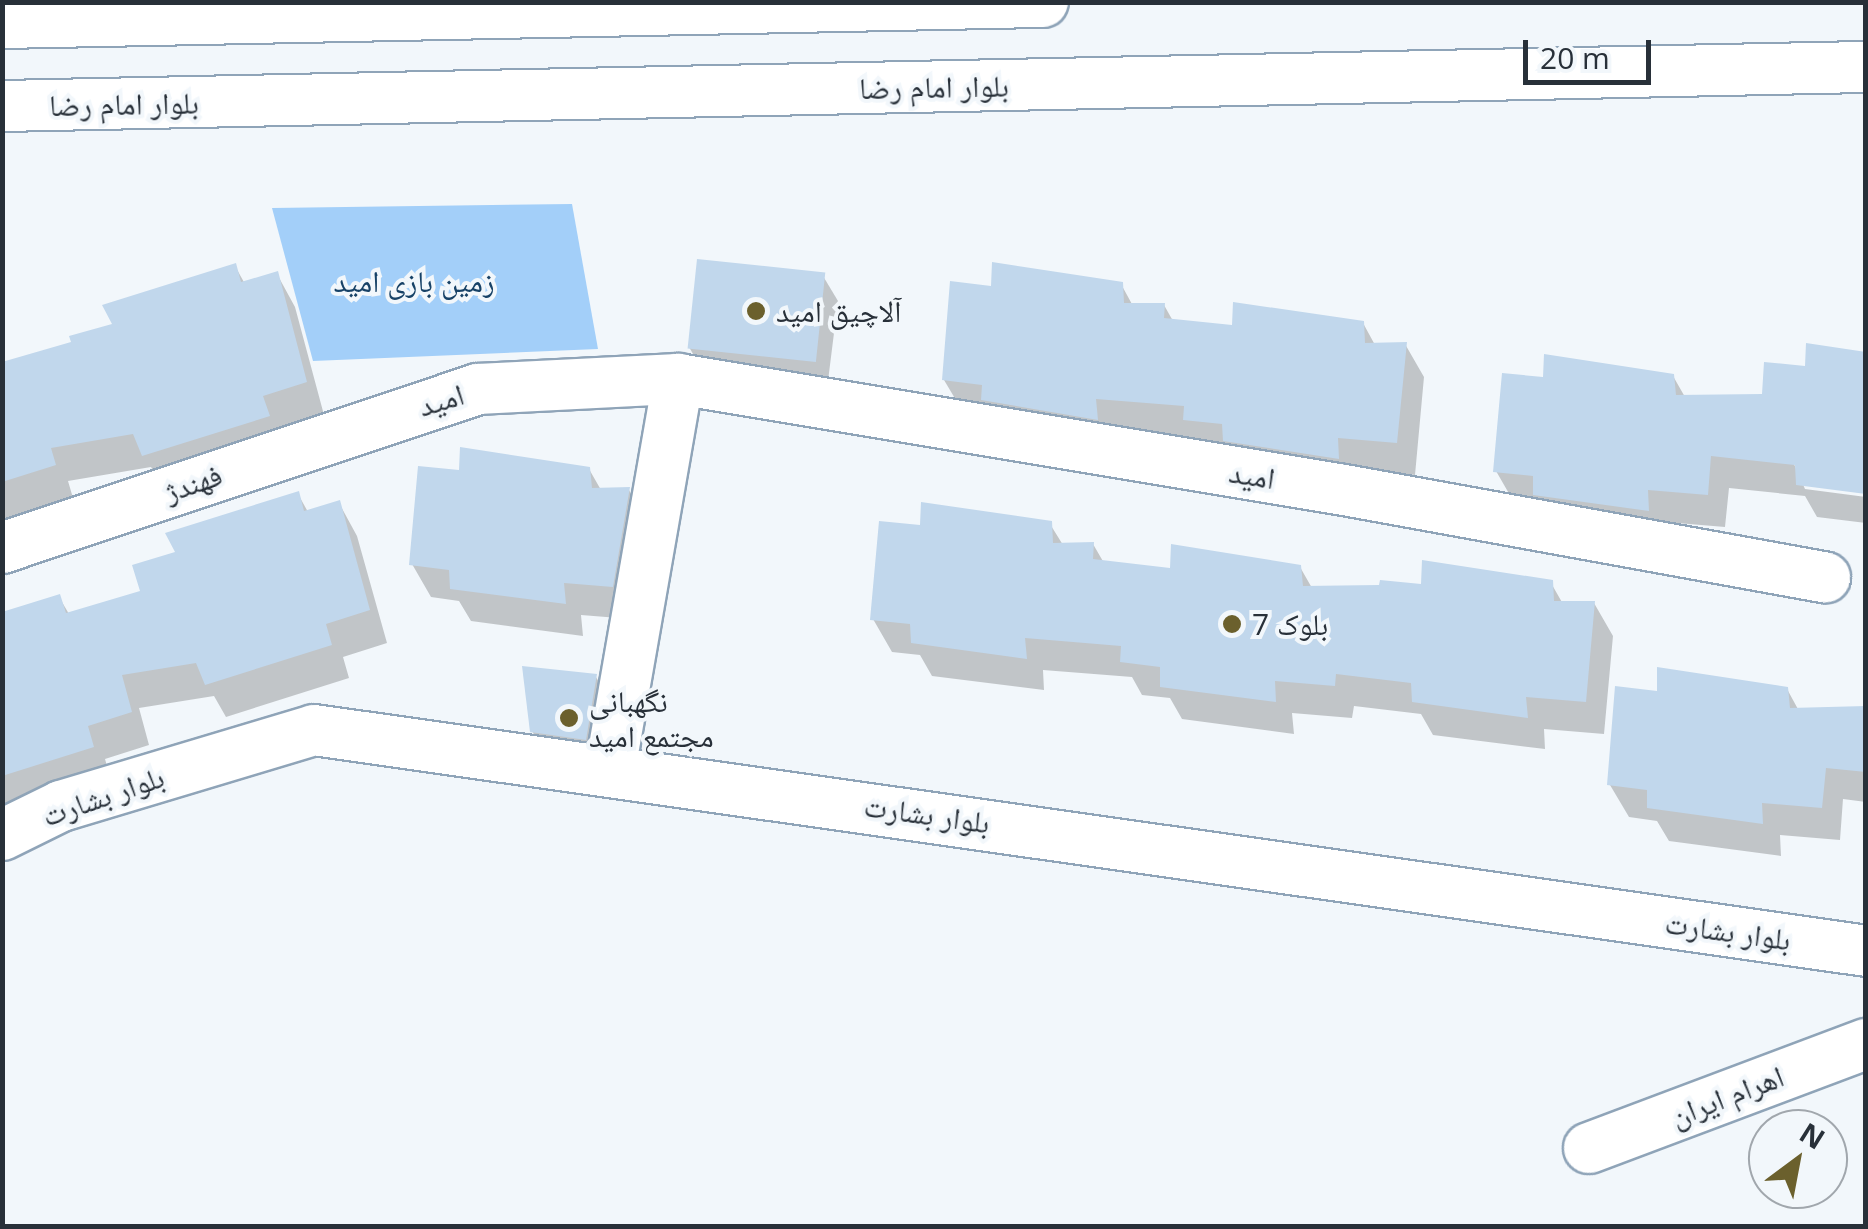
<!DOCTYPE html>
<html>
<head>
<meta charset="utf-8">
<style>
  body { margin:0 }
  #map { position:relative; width:1868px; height:1229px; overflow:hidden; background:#f2f7fb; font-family:"Open Sans","Noto Naskh Arabic",sans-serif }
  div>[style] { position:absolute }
  .green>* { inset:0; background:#a3cff9 }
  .shadow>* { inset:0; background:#0003 }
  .building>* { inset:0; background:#c1d7ec; transform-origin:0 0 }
  .roads { filter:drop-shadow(2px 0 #8fa4b8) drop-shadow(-2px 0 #8fa4b8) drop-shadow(0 2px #8fa4b8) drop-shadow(0 -2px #8fa4b8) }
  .minor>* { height:50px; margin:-25px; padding:0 25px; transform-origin:25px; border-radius:25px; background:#fff }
  .dots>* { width:28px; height:28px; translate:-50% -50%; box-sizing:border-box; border:5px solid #f2f7fb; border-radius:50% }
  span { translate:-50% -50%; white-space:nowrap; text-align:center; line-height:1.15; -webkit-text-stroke:8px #f2f7fb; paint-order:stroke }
  .street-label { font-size:30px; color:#283039 }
  .park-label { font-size:30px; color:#174267 }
  .poi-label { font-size:30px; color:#283039 }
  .left { translate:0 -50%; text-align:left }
  .frame { position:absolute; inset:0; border:5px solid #283039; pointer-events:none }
  .north { position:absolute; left:1748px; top:1109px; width:100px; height:100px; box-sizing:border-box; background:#f2f7fb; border:2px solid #a1a7ad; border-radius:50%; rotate:32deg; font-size:28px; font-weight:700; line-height:40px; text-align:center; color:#283039 }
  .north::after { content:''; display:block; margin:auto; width:35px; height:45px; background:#6b602d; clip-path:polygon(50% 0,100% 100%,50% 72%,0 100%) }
  .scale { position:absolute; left:1523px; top:40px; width:128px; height:45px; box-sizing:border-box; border:5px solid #283039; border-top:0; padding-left:12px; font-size:30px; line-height:35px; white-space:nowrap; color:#283039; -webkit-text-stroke:8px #f2f7fb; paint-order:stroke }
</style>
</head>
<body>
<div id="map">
  <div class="green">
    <div style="clip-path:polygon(572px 204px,598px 349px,313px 361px,272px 208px)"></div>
  </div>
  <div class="shadow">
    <div style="clip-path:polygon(235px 266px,245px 284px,277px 274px,295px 307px,324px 415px,280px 429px,287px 449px,163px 488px,151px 467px,68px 481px,73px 498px,28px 512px,35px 533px,2px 543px,2px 364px,74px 343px)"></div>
    <div style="clip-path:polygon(823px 276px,838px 301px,826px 397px,704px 373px,689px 347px)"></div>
    <div style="clip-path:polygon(1121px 284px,1133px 306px,1164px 305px,1173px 321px,1235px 328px,1363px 323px,1375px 345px,1405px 344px,1424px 377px,1415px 475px,1204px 452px,1196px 438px,963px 412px,944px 380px,994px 289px)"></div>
    <div style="clip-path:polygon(1673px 376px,1685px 397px,1764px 396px,1805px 489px,1866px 497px,1866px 523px,1817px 517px,1805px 496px,1729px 488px,1725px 527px,1665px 522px,1667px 543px,1515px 504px,1496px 471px,1545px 380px)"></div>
    <div style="clip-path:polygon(589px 469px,601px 490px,629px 490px,647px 523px,631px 619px,581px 615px,583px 636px,471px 621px,459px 601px,431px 597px,412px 564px,461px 473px)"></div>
    <div style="clip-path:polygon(298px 494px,308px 512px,339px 503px,357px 536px,387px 643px,343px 657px,349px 678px,226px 717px,214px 696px,139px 708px,149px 745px,105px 759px,111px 780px,2px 814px,2px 615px,59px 597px,69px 614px,144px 593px,179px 554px)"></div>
    <div style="clip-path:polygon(1050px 524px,1063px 545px,1093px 544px,1104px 563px,1172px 571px,1300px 567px,1312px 588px,1551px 583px,1563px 604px,1594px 603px,1613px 636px,1604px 734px,1544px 729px,1545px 749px,1433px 735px,1421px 714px,1354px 706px,1352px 718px,1292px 713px,1294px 734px,1182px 719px,1170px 698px,1142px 695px,1132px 677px,1043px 670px,1044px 690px,932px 676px,920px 655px,892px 652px,873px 619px,923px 528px)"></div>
    <div style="clip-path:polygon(596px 677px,606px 694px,595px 756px,542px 748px,532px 731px)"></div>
    <div style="clip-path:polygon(1787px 689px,1799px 711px,1866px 709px,1866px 802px,1843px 799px,1840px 840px,1780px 835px,1781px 856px,1669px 841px,1657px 821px,1629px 817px,1610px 785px,1659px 693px)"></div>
  </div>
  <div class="building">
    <div style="left:697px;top:259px;width:129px;height:90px;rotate:6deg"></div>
    <div style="clip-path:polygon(992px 262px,1123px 282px,1124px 303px,1165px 303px,1164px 318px,1232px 325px,1233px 302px,1364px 321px,1365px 343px,1407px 342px,1397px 443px,1338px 438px,1339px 459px,1223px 441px,1222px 424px,1183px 420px,1184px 406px,1096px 399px,1098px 420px,981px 400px,982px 385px,942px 380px,950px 281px,991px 286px)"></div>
    <div style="clip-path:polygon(236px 263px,241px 282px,278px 271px,307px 382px,263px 396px,270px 416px,142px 456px,133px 434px,51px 448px,56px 465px,2px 482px,2px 362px,71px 342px,69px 336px,112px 324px,102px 305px)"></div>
    <div style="clip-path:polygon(1806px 343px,1866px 352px,1866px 494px,1796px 485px,1795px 465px,1711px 456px,1708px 495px,1648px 490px,1649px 511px,1533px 495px,1533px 476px,1493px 472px,1502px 373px,1543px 377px,1544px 354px,1674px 374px,1676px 395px,1762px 394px,1764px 362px,1805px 366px)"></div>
    <div style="clip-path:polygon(460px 447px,590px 467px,592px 488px,630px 487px,613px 587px,564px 583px,566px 604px,450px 589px,449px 570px,409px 565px,418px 466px,459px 470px)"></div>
    <div style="clip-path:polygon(299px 491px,304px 511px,340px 500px,370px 610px,326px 624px,332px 645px,205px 685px,196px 663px,122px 675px,132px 712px,88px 726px,94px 747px,2px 776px,2px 612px,60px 594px,66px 613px,140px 591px,132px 565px,175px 552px,165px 533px)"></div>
    <div style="clip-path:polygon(921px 502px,1052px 521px,1053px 543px,1094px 542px,1093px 559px,1170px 568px,1171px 544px,1301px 565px,1303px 586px,1379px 585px,1380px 580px,1421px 584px,1422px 560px,1553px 580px,1554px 601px,1595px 601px,1586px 702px,1526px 697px,1528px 718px,1412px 702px,1411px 683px,1336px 674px,1335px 686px,1275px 681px,1276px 702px,1160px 687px,1160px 667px,1120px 662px,1121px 646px,1025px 638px,1027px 659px,911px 643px,910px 624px,870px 620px,879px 521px,920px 525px)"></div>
    <div style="clip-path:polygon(522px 666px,597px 674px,586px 740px,530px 732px)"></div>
    <div style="clip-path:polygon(1657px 667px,1788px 687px,1790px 708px,1866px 706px,1866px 772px,1826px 768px,1822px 808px,1762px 803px,1763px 824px,1647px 808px,1647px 790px,1607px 785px,1615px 686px,1657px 691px)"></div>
  </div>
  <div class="roads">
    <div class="minor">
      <div style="left:2px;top:23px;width:1041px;rotate:-1.16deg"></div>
      <div style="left:2px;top:106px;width:1864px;rotate:-1.2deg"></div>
      <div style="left:2px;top:548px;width:502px;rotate:-18.47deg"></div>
      <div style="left:478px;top:389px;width:200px;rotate:-2.9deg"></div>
      <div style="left:678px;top:379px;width:675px;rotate:9.46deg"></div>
      <div style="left:1344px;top:490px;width:489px;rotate:10.3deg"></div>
      <div style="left:610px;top:770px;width:397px;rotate:-80.1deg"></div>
      <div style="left:2px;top:835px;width:66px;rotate:-26.2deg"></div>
      <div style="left:61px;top:806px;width:264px;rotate:-16.7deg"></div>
      <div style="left:314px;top:730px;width:1568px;rotate:8.1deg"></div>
      <div style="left:1589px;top:1148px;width:296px;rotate:-20.6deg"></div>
    </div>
  </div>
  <div class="dots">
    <div style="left:756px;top:311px;background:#6b602d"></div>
    <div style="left:1232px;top:624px;background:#6b602d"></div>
    <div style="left:569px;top:718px;background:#6b602d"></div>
  </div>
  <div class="street-label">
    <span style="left:934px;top:87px;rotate:-1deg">بلوار امام رضا</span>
    <span style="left:124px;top:104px;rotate:-1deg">بلوار امام رضا</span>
    <span style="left:441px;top:400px;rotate:-17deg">امید</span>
    <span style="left:1252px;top:475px;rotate:9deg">امید</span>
    <span style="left:193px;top:483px;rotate:-19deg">فهندژ</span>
    <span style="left:103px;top:796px;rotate:-19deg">بلوار بشارت</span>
    <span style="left:927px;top:814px;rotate:8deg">بلوار بشارت</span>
    <span style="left:1728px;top:931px;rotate:8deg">بلوار بشارت</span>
    <span style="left:1727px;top:1096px;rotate:-21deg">اهرام ایران</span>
  </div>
  <div class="park-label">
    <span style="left:414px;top:281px">زمین بازی امید</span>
  </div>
  <div class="poi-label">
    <span class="left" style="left:776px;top:311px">آلاچیق امید</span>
    <span class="left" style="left:1252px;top:624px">بلوک 7</span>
    <span class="left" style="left:589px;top:718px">نگهبانی<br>مجتمع امید</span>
  </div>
  <div class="frame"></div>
  <div class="north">N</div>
  <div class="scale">20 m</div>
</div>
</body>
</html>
